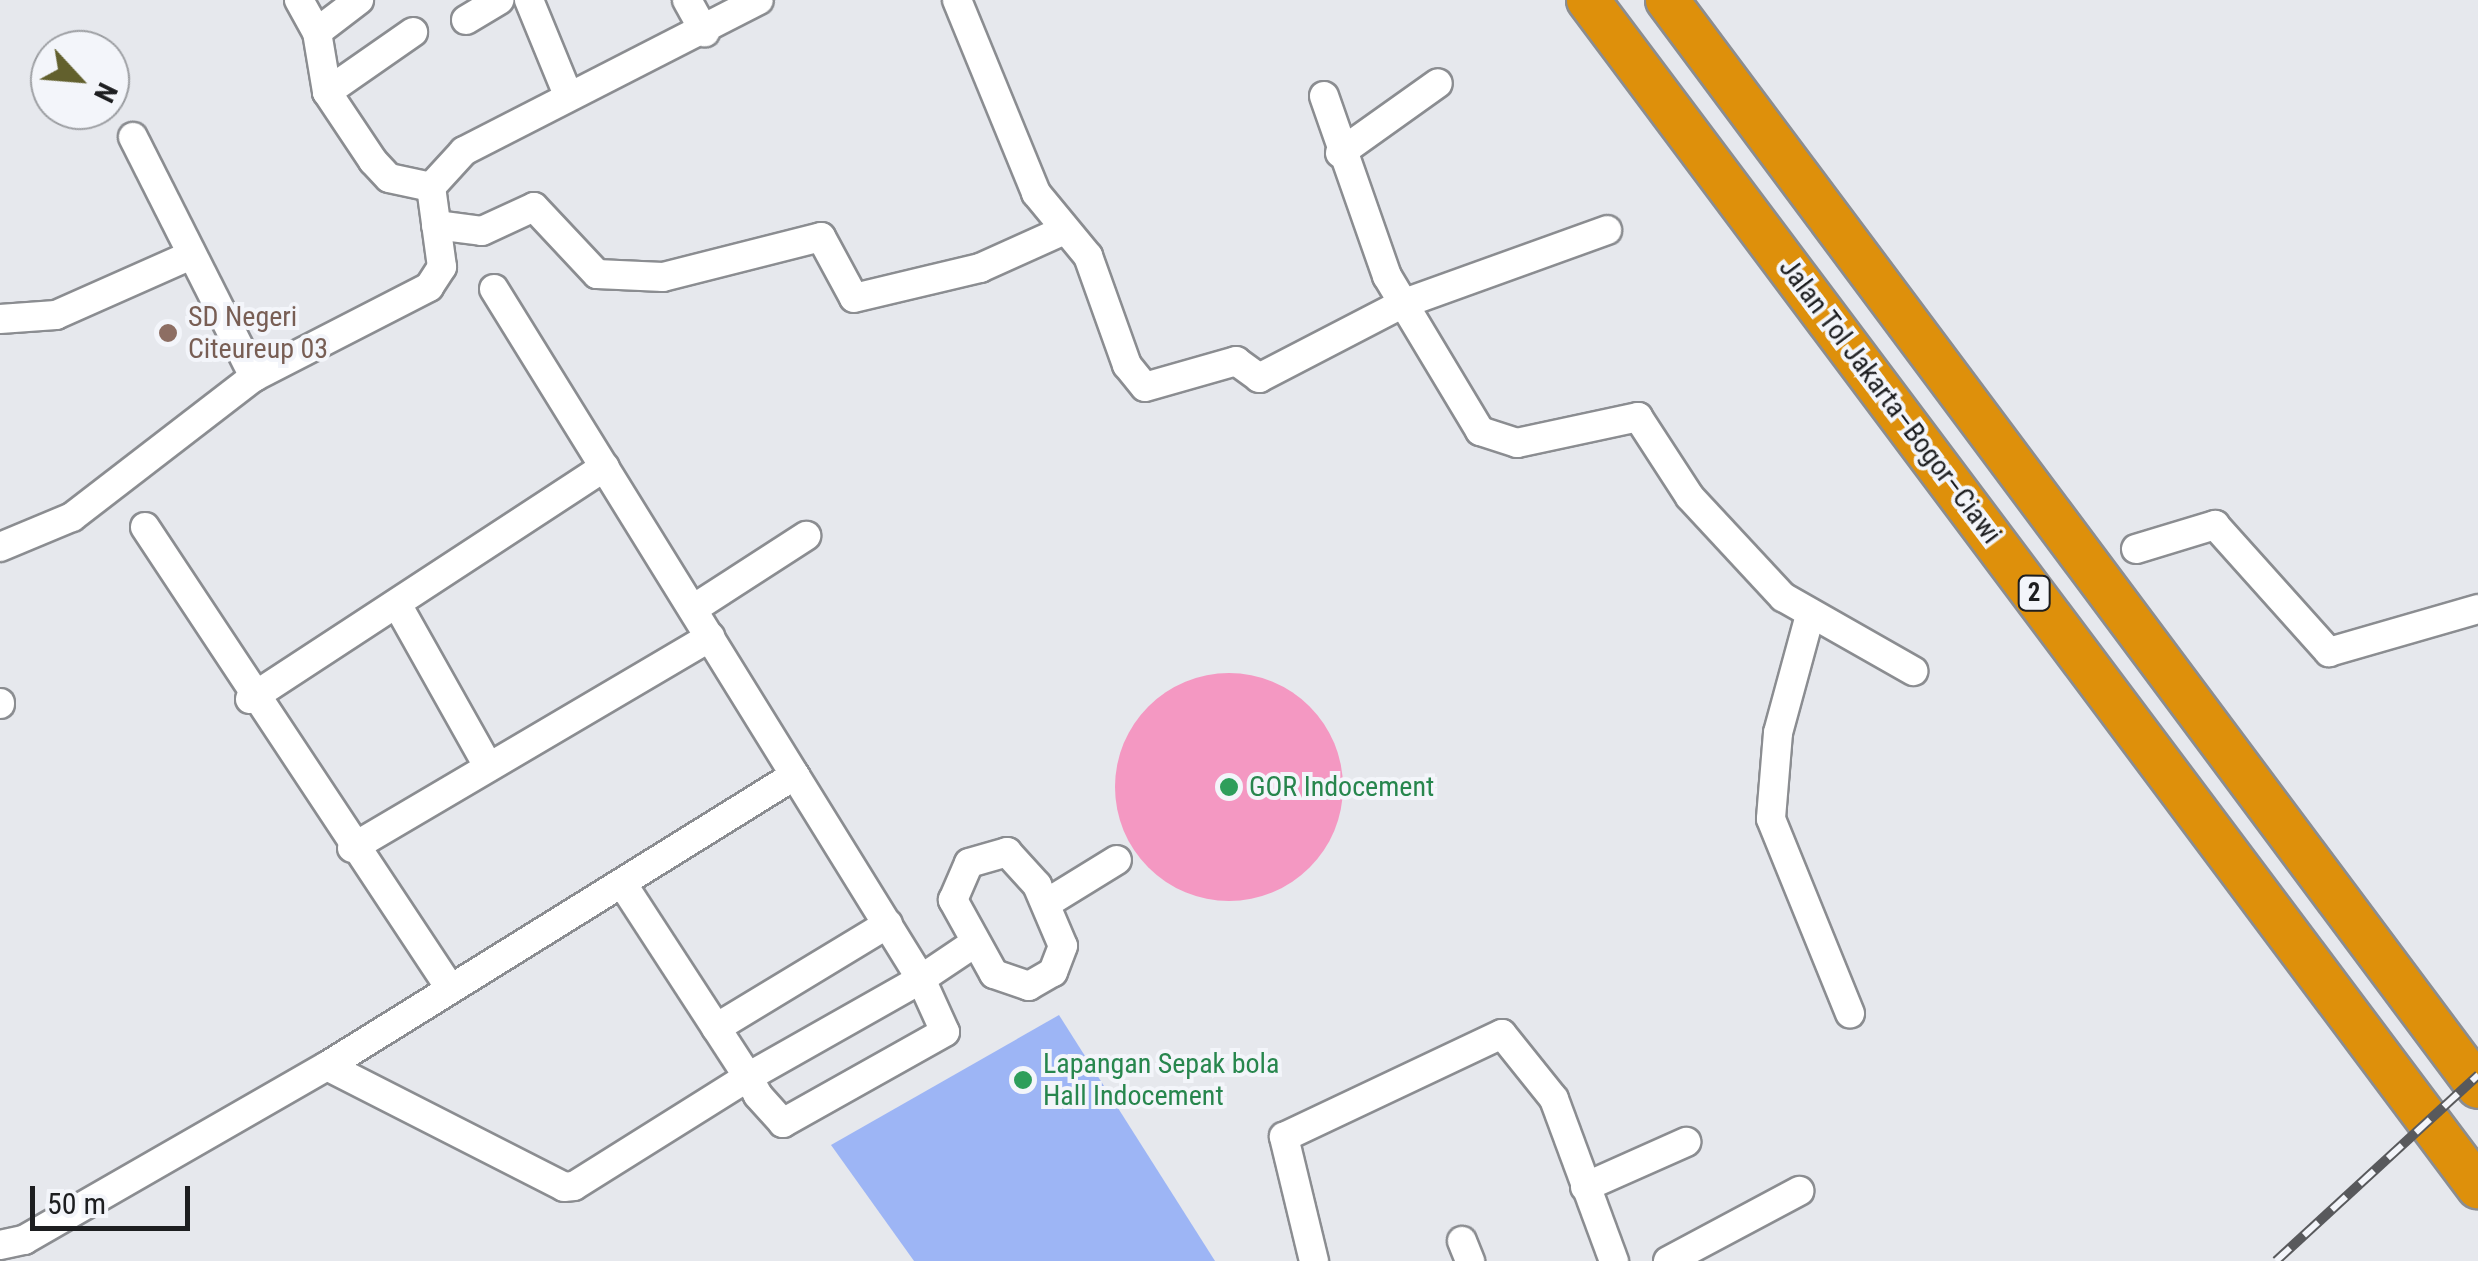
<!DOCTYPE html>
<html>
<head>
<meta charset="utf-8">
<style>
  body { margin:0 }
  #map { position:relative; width:2478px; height:1261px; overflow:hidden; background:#e6e8ed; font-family:"Roboto Condensed",sans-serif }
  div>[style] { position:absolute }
  .green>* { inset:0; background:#9db5f5 }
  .building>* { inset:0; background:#f498c2 }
  .round { border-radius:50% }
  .roads { filter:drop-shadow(2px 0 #8b8d91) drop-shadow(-2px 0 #8b8d91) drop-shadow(0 2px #8b8d91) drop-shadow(0 -2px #8b8d91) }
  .minor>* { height:28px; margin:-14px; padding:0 14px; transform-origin:14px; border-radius:14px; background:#fff }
  .highway>* { height:42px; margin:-21px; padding:0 21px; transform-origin:21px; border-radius:21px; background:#de900b }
  .rail>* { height:10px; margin-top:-5px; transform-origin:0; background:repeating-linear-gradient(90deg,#f3f5fa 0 19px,#58595c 0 38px); box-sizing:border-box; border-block:2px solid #58595c }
  .dots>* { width:28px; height:28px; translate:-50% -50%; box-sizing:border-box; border:5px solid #f3f5fa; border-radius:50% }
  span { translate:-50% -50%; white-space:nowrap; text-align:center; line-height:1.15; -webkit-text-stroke:8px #f3f5fa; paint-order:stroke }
  .shield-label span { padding:2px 8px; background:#f3f5fa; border:2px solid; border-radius:8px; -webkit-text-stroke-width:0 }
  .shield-label { font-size:25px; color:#1d1e20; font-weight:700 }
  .education-label { font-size:28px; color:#785e54 }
  .left { translate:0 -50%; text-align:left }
  .street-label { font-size:28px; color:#1d1e20 }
  .leisure-label { font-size:28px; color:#27864d }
  .north { position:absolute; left:30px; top:30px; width:100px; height:100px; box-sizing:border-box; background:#f3f5fa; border:2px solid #9d9fa3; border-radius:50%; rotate:116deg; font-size:28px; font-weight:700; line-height:40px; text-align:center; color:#1d1e20 }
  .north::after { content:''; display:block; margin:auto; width:35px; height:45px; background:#62602d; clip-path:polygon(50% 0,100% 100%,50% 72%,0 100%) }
  .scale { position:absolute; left:30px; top:1186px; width:160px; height:45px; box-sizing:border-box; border:5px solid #1d1e20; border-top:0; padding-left:12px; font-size:30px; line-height:35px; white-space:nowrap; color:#1d1e20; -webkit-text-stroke:8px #f3f5fa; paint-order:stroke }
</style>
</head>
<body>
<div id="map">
  <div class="green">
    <div style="clip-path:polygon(1059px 1015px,1215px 1261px,914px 1261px,831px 1145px)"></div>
  </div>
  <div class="building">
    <div class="round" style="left:1115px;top:673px;width:228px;height:228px"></div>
  </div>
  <div class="roads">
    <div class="minor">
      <div style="left:299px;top:0;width:37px;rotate:61deg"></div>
      <div style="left:317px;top:32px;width:61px;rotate:80.5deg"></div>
      <div style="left:327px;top:92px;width:83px;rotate:56.3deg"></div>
      <div style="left:373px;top:161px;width:23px;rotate:47deg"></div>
      <div style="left:389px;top:178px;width:43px;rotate:12.1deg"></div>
      <div style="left:529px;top:0;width:103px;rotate:67.7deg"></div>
      <div style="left:687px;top:0;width:37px;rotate:61deg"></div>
      <div style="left:957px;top:0;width:209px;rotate:67.7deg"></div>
      <div style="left:1036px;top:193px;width:82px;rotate:50.5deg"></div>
      <div style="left:1088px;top:256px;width:116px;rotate:70.3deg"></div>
      <div style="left:1127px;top:365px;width:28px;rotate:51deg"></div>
      <div style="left:1145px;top:387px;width:95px;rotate:-15.9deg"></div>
      <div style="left:1236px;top:361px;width:29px;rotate:36deg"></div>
      <div style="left:1259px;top:378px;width:161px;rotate:-27.4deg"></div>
      <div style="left:1402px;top:304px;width:218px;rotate:-19.8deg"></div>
      <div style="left:466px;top:20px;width:39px;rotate:-31deg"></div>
      <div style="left:317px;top:32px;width:53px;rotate:-37.3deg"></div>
      <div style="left:327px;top:92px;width:105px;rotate:-34.9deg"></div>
      <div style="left:1324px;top:96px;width:191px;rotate:70.7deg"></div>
      <div style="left:1387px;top:276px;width:181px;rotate:59deg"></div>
      <div style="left:1480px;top:431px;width:39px;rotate:18deg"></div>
      <div style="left:1517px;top:443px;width:124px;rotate:-12.1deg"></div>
      <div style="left:1638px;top:417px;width:95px;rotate:57deg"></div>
      <div style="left:1690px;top:497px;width:137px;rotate:47.1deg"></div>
      <div style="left:1783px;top:597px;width:150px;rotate:29.6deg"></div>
      <div style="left:133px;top:137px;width:269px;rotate:63.2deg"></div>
      <div style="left:1340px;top:153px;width:120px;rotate:-35.5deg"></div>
      <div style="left:436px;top:225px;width:46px;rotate:7.4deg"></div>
      <div style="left:482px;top:231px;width:57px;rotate:-24.8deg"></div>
      <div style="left:534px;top:207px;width:92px;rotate:46.8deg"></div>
      <div style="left:597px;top:274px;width:66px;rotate:2.6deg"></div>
      <div style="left:663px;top:277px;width:163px;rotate:-14.2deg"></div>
      <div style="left:821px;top:237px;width:69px;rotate:61.6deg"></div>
      <div style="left:854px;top:298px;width:130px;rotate:-13.4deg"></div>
      <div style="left:980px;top:268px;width:92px;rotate:-24.3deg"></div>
      <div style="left:494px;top:289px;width:811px;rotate:58.25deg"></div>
      <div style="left:921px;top:979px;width:63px;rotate:-33.9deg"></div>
      <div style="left:0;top:319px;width:56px;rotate:-4.1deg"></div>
      <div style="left:56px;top:315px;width:143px;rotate:-23.9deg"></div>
      <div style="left:145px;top:527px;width:553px;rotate:56.51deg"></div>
      <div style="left:0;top:547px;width:78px;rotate:-22.6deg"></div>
      <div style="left:72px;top:517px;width:230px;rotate:-37.6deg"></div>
      <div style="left:254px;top:377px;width:197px;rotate:-27.2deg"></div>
      <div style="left:429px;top:287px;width:24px;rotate:-57deg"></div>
      <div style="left:442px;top:267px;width:81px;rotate:-97.8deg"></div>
      <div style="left:431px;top:187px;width:49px;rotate:-47.5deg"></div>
      <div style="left:464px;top:151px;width:331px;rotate:-27.1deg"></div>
      <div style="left:2136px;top:549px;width:83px;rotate:-16.9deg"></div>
      <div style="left:2215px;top:525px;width:171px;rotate:48.1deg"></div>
      <div style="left:2329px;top:652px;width:155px;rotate:-16.1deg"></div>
      <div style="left:397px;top:604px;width:186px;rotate:60.7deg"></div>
      <div style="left:693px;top:609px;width:135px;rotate:-32.9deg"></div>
      <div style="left:1810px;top:615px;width:122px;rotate:105.2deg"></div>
      <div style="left:1778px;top:733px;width:86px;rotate:94.7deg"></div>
      <div style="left:1771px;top:819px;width:210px;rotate:67.9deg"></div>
      <div style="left:250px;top:699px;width:424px;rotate:-33.2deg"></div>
      <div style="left:0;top:703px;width:1px;rotate:90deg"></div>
      <div style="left:352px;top:848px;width:416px;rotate:-30.5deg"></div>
      <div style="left:1007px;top:852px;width:45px;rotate:47.7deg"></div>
      <div style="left:1037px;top:885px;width:66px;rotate:66.9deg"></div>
      <div style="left:1063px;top:946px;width:28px;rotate:111deg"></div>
      <div style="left:1053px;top:972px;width:28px;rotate:150deg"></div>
      <div style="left:1029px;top:986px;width:37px;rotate:-161deg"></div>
      <div style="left:994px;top:974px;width:85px;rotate:-119deg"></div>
      <div style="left:953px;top:900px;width:40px;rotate:-66.6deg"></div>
      <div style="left:969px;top:863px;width:40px;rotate:-16deg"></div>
      <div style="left:1047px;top:903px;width:82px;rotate:-31.6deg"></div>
      <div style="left:716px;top:1028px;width:201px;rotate:-31.2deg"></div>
      <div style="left:327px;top:1066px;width:266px;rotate:27deg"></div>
      <div style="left:564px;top:1187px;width:10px;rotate:-6deg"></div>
      <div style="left:574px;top:1186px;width:205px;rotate:-32.1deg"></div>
      <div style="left:748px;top:1077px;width:199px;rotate:-29.5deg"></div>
      <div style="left:921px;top:979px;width:58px;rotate:65.6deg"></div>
      <div style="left:945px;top:1032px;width:186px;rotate:150.7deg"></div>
      <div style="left:783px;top:1123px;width:38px;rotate:-132deg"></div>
      <div style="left:758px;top:1095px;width:21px;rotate:-119deg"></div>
      <div style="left:748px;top:1077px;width:228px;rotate:-123deg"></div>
      <div style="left:1585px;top:1187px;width:111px;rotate:-24deg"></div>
      <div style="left:1462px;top:1241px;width:22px;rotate:68deg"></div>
      <div style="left:0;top:1245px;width:25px;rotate:-12deg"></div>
      <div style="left:24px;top:1240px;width:349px;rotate:-29.9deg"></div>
      <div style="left:327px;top:1066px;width:551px;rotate:-31.87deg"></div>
      <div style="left:1314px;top:1261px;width:128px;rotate:-103.6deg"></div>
      <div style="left:1284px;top:1137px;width:241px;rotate:-25.3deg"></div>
      <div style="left:1502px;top:1034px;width:83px;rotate:51.3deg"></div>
      <div style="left:1554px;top:1099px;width:173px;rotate:69.7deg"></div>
      <div style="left:1668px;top:1261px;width:149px;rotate:-28.1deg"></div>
    </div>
    <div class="highway">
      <div style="left:1588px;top:0;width:1484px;rotate:53.14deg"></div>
      <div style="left:1667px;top:0;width:1356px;rotate:53.27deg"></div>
    </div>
  </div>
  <div class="rail">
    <div style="left:2276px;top:1261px;width:275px;rotate:-42.6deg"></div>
  </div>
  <div class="dots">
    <div style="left:168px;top:333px;background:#8d6e63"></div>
    <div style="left:1229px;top:787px;background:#2e9e5b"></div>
    <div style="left:1023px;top:1080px;background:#2e9e5b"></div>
  </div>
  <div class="shield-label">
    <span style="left:2034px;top:593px">2</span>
  </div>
  <div class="education-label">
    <span class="left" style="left:188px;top:333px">SD Negeri<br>Citeureup 03</span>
  </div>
  <div class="street-label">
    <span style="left:1890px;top:401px;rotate:53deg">Jalan Tol Jakarta–Bogor–Ciawi</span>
  </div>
  <div class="leisure-label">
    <span class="left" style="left:1249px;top:787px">GOR Indocement</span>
    <span class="left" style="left:1043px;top:1080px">Lapangan Sepak bola<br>Hall Indocement</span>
  </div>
  <div class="north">N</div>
  <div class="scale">50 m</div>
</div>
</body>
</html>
